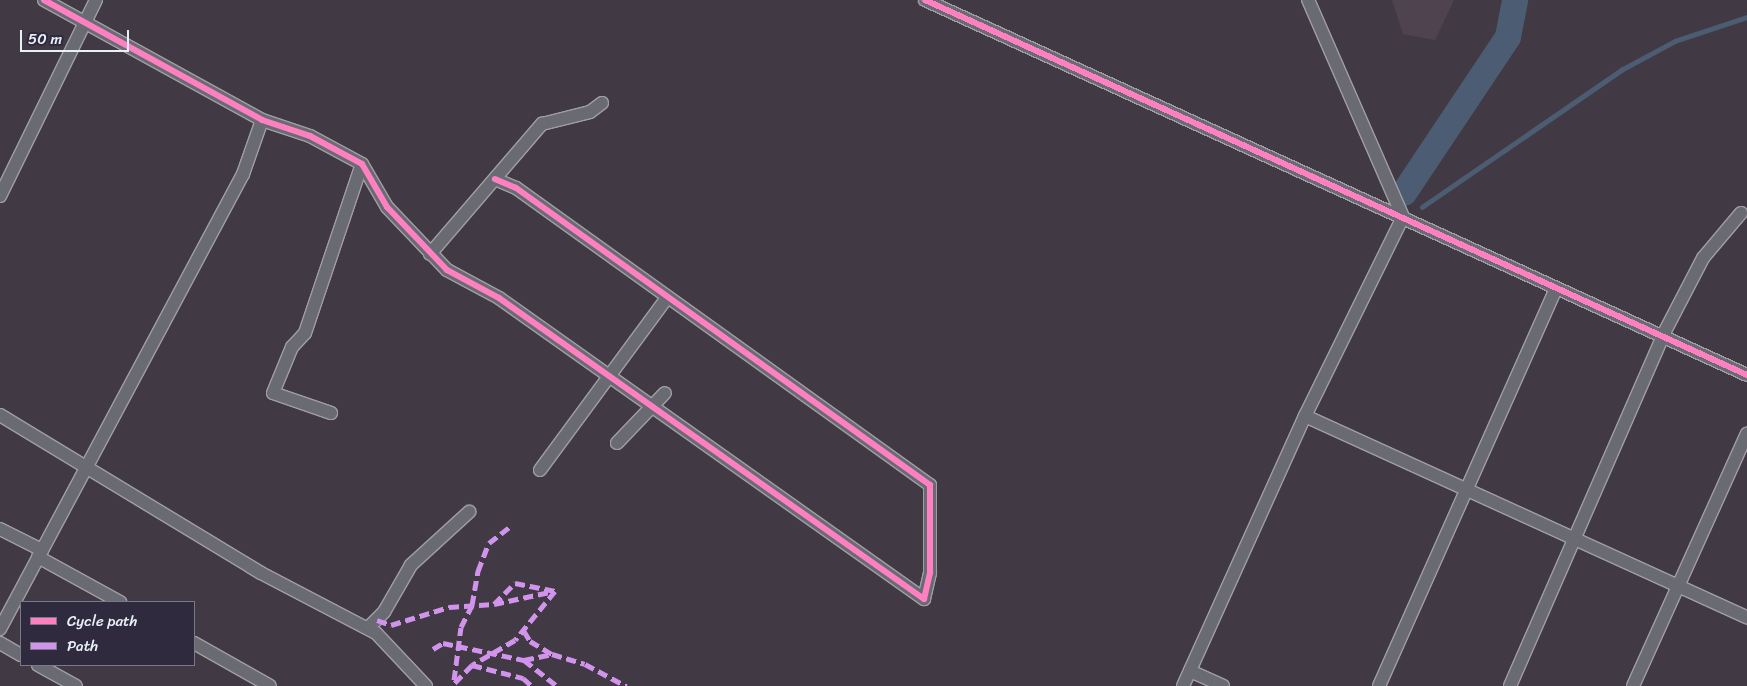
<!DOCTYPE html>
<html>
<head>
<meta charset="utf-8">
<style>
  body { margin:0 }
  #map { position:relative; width:1747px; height:686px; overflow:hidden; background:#413a44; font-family:Sriracha,sans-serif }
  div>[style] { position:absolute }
  .built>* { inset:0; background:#504350 }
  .stream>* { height:4.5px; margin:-2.25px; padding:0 2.25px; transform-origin:2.25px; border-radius:2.25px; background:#4c5d73 }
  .river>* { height:26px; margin:-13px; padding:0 13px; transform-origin:13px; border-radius:13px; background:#4c5d73 }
  .roads { filter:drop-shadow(1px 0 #a09ea4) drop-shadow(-1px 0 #a09ea4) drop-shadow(0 1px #a09ea4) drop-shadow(0 -1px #a09ea4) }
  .street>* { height:12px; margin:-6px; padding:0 6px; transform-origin:6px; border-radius:6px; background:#6a6b72 }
  .quiet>* { height:5px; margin-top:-2.5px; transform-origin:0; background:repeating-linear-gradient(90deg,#d193ec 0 10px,transparent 0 15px) }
  .cycleway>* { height:6px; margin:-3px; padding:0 3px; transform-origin:3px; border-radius:3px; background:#ff80c0 }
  span { translate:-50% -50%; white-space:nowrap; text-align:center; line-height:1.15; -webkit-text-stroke:5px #2f2a3d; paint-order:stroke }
  .legend { position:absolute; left:20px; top:601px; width:175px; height:65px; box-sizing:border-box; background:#2f2a3d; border:1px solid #797a88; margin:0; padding:6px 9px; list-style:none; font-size:15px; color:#e8f1f8 }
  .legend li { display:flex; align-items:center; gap:10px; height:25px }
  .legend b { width:25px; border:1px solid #797a88 }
  .scale { position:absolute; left:20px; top:30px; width:109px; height:22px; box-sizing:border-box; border:2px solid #e8f1f8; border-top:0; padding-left:6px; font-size:15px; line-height:18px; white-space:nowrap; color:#e8f1f8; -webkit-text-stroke:4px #2f2a3d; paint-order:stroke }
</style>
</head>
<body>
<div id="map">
  <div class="built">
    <div style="clip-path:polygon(1392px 0,1454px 0,1435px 40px,1403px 34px)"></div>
  </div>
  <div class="stream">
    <div style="left:1422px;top:207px;width:242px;rotate:-34.5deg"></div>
    <div style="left:1621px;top:70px;width:61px;rotate:-28.2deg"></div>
    <div style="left:1675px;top:41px;width:76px;rotate:-18.4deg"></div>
  </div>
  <div class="river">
    <div style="left:1404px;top:193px;width:187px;rotate:-56.3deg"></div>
    <div style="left:1508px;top:37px;width:38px;rotate:-79deg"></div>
  </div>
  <div class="roads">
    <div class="street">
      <div style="left:44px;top:0;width:249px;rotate:28.8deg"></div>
      <div style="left:262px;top:120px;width:51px;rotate:18.4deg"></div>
      <div style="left:310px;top:136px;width:59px;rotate:28.3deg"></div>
      <div style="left:362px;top:164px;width:50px;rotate:59.8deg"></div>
      <div style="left:387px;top:207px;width:87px;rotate:46.4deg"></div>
      <div style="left:447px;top:270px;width:59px;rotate:28.3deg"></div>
      <div style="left:499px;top:298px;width:521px;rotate:35.31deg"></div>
      <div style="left:924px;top:599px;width:27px;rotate:-77deg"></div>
      <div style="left:930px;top:573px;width:88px;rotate:-90deg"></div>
      <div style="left:930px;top:485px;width:510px;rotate:-144.34deg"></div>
      <div style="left:516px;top:188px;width:23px;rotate:-157deg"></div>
      <div style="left:925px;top:0;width:903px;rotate:24.52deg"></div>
      <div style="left:0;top:196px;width:218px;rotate:-63.9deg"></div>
      <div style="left:430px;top:254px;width:172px;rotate:-49.3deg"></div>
      <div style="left:542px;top:124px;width:49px;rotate:-14deg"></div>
      <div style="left:590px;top:112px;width:15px;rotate:-37deg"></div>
      <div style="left:331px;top:413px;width:61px;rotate:-161deg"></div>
      <div style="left:273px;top:393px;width:50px;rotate:-67.6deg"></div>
      <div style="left:292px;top:347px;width:19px;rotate:-47deg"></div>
      <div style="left:305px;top:333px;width:178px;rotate:-71.4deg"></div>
      <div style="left:0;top:415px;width:305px;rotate:31.2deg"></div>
      <div style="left:261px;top:573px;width:130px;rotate:27.6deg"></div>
      <div style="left:376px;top:633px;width:73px;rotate:46.7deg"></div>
      <div style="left:1305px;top:416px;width:486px;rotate:24.5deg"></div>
      <div style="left:617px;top:443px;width:69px;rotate:-46.2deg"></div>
      <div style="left:540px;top:470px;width:214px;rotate:-53.6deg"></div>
      <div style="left:0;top:529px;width:47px;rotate:26.6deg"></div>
      <div style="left:38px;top:557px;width:94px;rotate:28.8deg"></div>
      <div style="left:368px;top:628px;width:23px;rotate:-45deg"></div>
      <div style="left:384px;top:612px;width:54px;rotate:-60.1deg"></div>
      <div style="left:411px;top:565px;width:79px;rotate:-42.4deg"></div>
      <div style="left:0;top:629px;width:516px;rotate:-61.89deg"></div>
      <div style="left:243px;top:174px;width:57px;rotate:-70.6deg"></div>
      <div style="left:0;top:643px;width:24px;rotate:30deg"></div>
      <div style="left:194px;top:643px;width:87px;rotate:29.5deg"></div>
      <div style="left:38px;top:665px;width:43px;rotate:28.9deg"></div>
      <div style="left:1190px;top:671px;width:36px;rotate:24deg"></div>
      <div style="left:1183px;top:686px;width:296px;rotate:-65.7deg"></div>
      <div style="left:1305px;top:416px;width:222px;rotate:-63.8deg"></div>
      <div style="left:1403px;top:217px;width:237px;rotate:-113.6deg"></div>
      <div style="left:1379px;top:686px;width:433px;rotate:-66deg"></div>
      <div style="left:1510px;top:686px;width:383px;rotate:-66.4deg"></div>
      <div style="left:1663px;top:335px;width:87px;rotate:-62.5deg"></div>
      <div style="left:1703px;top:258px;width:59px;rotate:-49.8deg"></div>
      <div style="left:1633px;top:686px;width:277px;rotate:-65.7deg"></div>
    </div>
  </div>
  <div class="quiet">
    <div style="left:494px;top:604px;width:57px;rotate:-12.1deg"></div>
    <div style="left:377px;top:620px;width:15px;rotate:20deg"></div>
    <div style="left:391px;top:625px;width:61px;rotate:-17.2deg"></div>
    <div style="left:449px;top:607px;width:45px;rotate:-3.8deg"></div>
    <div style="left:494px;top:604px;width:30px;rotate:-45deg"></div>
    <div style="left:515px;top:583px;width:41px;rotate:11.3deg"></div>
    <div style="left:555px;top:591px;width:63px;rotate:129.2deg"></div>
    <div style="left:515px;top:640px;width:50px;rotate:149.8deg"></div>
    <div style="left:472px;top:665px;width:29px;rotate:134deg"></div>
    <div style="left:524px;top:631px;width:12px;rotate:59deg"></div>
    <div style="left:530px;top:641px;width:26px;rotate:31deg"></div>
    <div style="left:433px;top:649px;width:12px;rotate:-31deg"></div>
    <div style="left:443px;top:643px;width:83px;rotate:11.9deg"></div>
    <div style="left:524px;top:660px;width:29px;rotate:-12deg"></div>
    <div style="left:552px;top:654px;width:34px;rotate:17deg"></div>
    <div style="left:585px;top:664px;width:47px;rotate:28.2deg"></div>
    <div style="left:524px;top:660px;width:42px;rotate:38.2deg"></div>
    <div style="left:472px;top:665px;width:53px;rotate:14.3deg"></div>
    <div style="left:523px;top:678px;width:12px;rotate:42deg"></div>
    <div style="left:454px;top:680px;width:53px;rotate:-82.5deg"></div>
    <div style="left:461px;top:627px;width:25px;rotate:-63deg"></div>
    <div style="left:472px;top:605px;width:35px;rotate:-80deg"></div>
    <div style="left:478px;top:571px;width:30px;rotate:-69deg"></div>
    <div style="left:489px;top:543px;width:29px;rotate:-38deg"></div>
  </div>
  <div class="cycleway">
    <div style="left:44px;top:0;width:249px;rotate:28.8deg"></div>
    <div style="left:262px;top:120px;width:51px;rotate:18.4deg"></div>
    <div style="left:310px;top:136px;width:59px;rotate:28.3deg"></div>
    <div style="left:362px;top:164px;width:50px;rotate:59.8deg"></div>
    <div style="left:387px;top:207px;width:87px;rotate:46.4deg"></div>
    <div style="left:447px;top:270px;width:59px;rotate:28.3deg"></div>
    <div style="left:499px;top:298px;width:521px;rotate:35.31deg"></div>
    <div style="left:924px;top:599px;width:27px;rotate:-77deg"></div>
    <div style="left:930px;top:573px;width:88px;rotate:-90deg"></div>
    <div style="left:930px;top:485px;width:510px;rotate:-144.34deg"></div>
    <div style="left:516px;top:188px;width:23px;rotate:-157deg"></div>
    <div style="left:925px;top:0;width:903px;rotate:24.52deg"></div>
  </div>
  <ul class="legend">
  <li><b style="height:6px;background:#ff80c0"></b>Cycle path</li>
  <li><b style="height:6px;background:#d193ec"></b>Path</li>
  </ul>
  <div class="scale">50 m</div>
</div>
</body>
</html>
